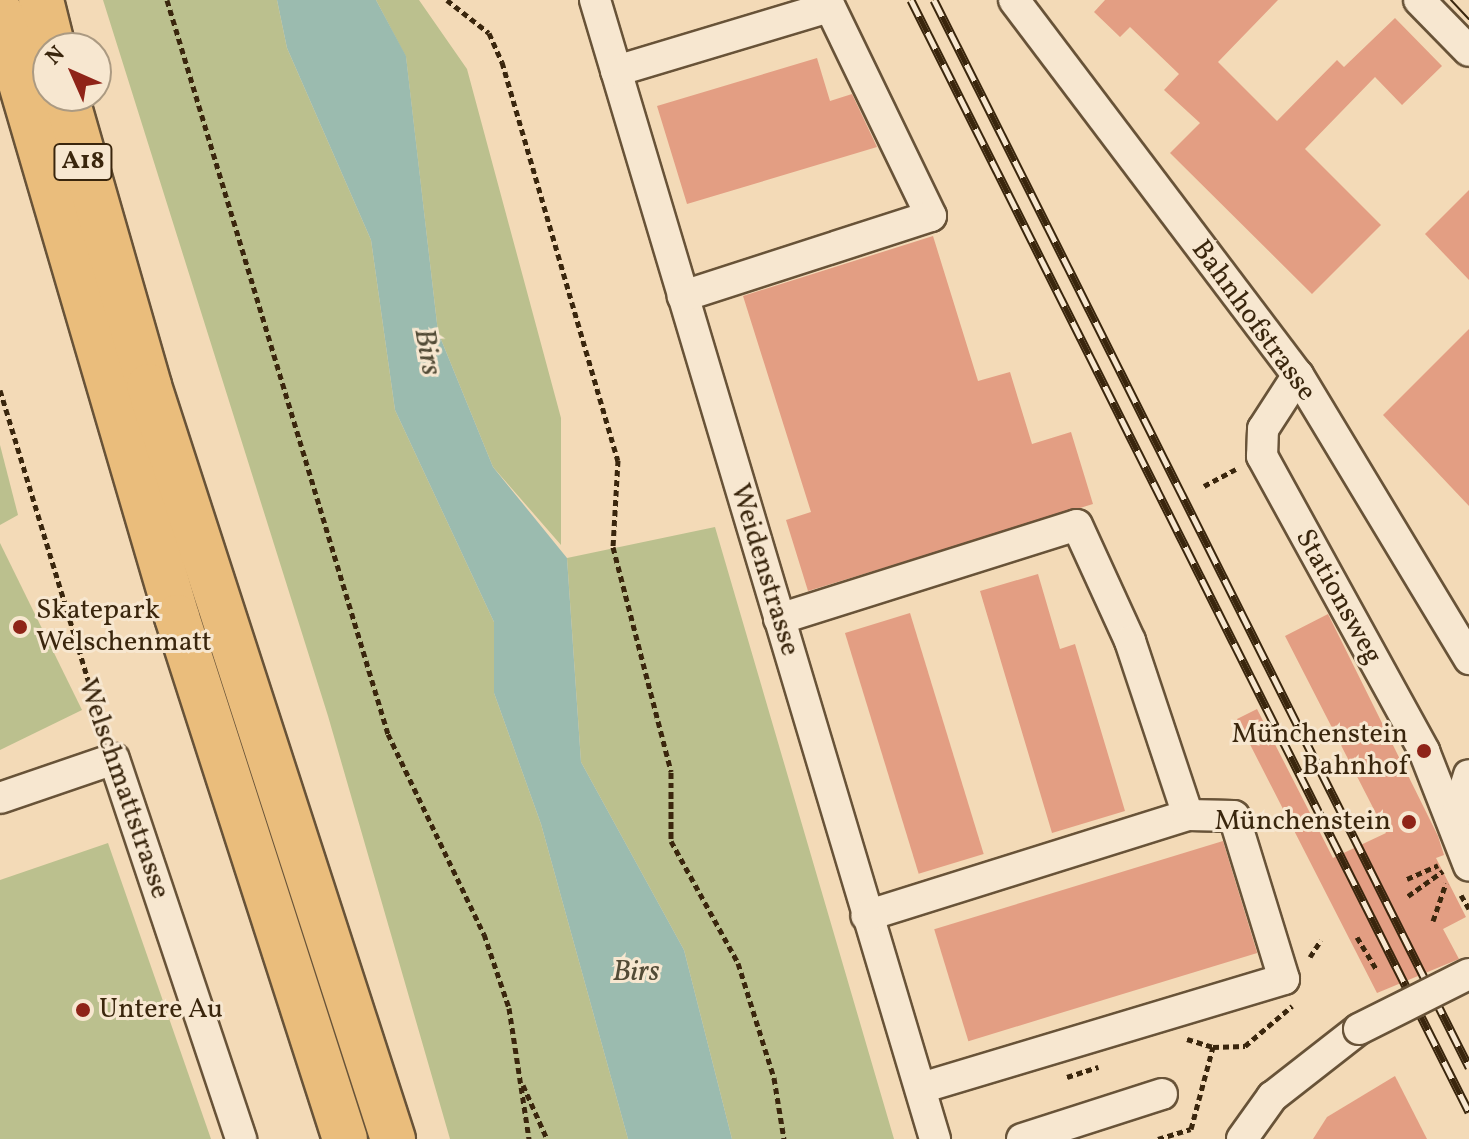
<!DOCTYPE html>
<html>
<head>
<meta charset="utf-8">
<style>
  body { margin:0 }
  #map { position:relative; width:1469px; height:1139px; overflow:hidden; background:#f3dab7; font-family:Vollkorn,serif }
  div>[style] { position:absolute }
  .green>* { inset:0; background:#bbc08e }
  .water>* { inset:0; background:#9bbbaf }
  .building>* { inset:0; background:#e39e83; transform-origin:0 0 }
  .path>* { height:5px; margin-top:-2.5px; transform-origin:0; background:repeating-linear-gradient(90deg,#3a260d 0 6px,transparent 0 10px) }
  .roads { filter:drop-shadow(2px 0 #685338) drop-shadow(-2px 0 #685338) drop-shadow(0 2px #685338) drop-shadow(0 -2px #685338) }
  .minor>* { height:30px; margin:-15px; padding:0 15px; transform-origin:15px; border-radius:15px; background:#f7e7d0 }
  .highway>* { height:44px; margin:-22px; padding:0 22px; transform-origin:22px; border-radius:22px; background:#eabd7c }
  .tram>* { height:2px; margin:-1px; padding:0 1px; transform-origin:1px; border-radius:1px; background:#3a260d }
  .rail>* { height:9px; margin-top:-4.5px; transform-origin:0; background:repeating-linear-gradient(90deg,#f7e7d0 0 18px,#3a260d 0 36px); box-sizing:border-box; border-block:2px solid #3a260d }
  .bridges { filter:drop-shadow(2px 0 #685338) drop-shadow(-2px 0 #685338) drop-shadow(0 2px #685338) drop-shadow(0 -2px #685338) }
  .minor-bridge>* { height:30px; margin:-15px; padding:0 15px; transform-origin:15px; border-radius:15px; background:#f7e7d0 }
  .dots>* { width:22px; height:22px; translate:-50% -50%; box-sizing:border-box; border:4px solid #f7e7d0; border-radius:50% }
  span { translate:-50% -50%; white-space:nowrap; text-align:center; line-height:1.15; -webkit-text-stroke:6px #f7e7d0; paint-order:stroke }
  .shield-label span { padding:2px 6px; background:#f7e7d0; border:2px solid; border-radius:6px; -webkit-text-stroke-width:0 }
  .shield-label { font-size:26px; color:#3a260d; font-weight:700 }
  .street-label { font-size:28px; color:#3a260d }
  .poi-label { font-size:28px; color:#3a260d }
  .left { translate:0 -50%; text-align:left }
  .right { translate:-100% -50%; text-align:right }
  .water-label { font-size:30px; color:#524b36; font-style:italic }
  .north { position:absolute; left:32px; top:32px; width:80px; height:80px; box-sizing:border-box; background:#f7e7d0; border:2px solid #ab9a82; border-radius:50%; rotate:315deg; font-size:22px; font-weight:700; line-height:32px; text-align:center; color:#3a260d }
  .north::after { content:''; display:block; margin:auto; width:28px; height:36px; background:#8f2418; clip-path:polygon(50% 0,100% 100%,50% 72%,0 100%) }
</style>
</head>
<body>
<div id="map">
  <div class="green">
    <div style="clip-path:polygon(103px 0,277px 0,287px 48px,371px 240px,395px 410px,494px 622px,494px 693px,541px 824px,628px 1139px,450px 1139px,328px 716px)"></div>
    <div style="clip-path:polygon(376px 0,419px 0,467px 69px,561px 418px,561px 545px,493px 467px,438px 332px,406px 57px)"></div>
    <div style="clip-path:polygon(0 445px,18px 515px,0 525px)"></div>
    <div style="clip-path:polygon(715px 527px,894px 1139px,732px 1139px,684px 950px,581px 762px,567px 558px)"></div>
    <div style="clip-path:polygon(0 543px,82px 710px,0 750px)"></div>
    <div style="clip-path:polygon(108px 843px,211px 1139px,0 1139px,0 880px)"></div>
  </div>
  <div class="water">
    <div style="clip-path:polygon(277px 0,376px 0,406px 56px,438px 332px,493px 467px,567px 558px,581px 762px,684px 950px,732px 1139px,628px 1139px,541px 824px,494px 693px,494px 622px,395px 410px,371px 240px,287px 48px)"></div>
  </div>
  <div class="building">
    <div style="clip-path:polygon(1105px 0,1278px 0,1218px 62px,1277px 121px,1337px 60px,1344px 67px,1395px 18px,1442px 66px,1402px 105px,1375px 77px,1305px 149px,1381px 225px,1312px 294px,1170px 153px,1200px 123px,1164px 90px,1179px 74px,1130px 27px,1120px 37px,1094px 12px)"></div>
    <div style="clip-path:polygon(817px 58px,830px 101px,852px 94px,877px 147px,687px 204px,657px 106px)"></div>
    <div style="clip-path:polygon(1469px 190px,1469px 280px,1425px 234px)"></div>
    <div style="clip-path:polygon(933px 236px,978px 381px,1010px 372px,1032px 444px,1071px 432px,1093px 504px,808px 591px,786px 520px,811px 512px,743px 296px)"></div>
    <div style="clip-path:polygon(1469px 329px,1469px 506px,1383px 415px)"></div>
    <div style="clip-path:polygon(1038px 574px,1060px 649px,1075px 644px,1125px 811px,1052px 833px,980px 591px)"></div>
    <div style="left:910px;top:613px;width:252px;height:68px;rotate:73deg"></div>
    <div style="clip-path:polygon(1328px 614px,1438px 836px,1444px 855px,1436px 858px,1466px 917px,1443px 929px,1459px 959px,1377px 993px,1237px 719px,1257px 709px,1333px 858px,1386px 833px,1285px 636px)"></div>
    <div style="left:1223px;top:841px;width:117px;height:302px;rotate:73deg"></div>
    <div style="clip-path:polygon(1395px 1076px,1427px 1139px,1313px 1139px,1327px 1117px)"></div>
  </div>
  <div class="path">
    <div style="left:167px;top:0;width:767px;rotate:73.24deg"></div>
    <div style="left:388px;top:734px;width:222px;rotate:64.4deg"></div>
    <div style="left:484px;top:934px;width:78px;rotate:71.3deg"></div>
    <div style="left:509px;top:1008px;width:133px;rotate:81.3deg"></div>
    <div style="left:447px;top:0;width:53px;rotate:38.2deg"></div>
    <div style="left:489px;top:33px;width:32px;rotate:66deg"></div>
    <div style="left:502px;top:62px;width:415px;rotate:73.8deg"></div>
    <div style="left:618px;top:460px;width:87px;rotate:93.3deg"></div>
    <div style="left:613px;top:547px;width:232px;rotate:75.5deg"></div>
    <div style="left:671px;top:772px;width:69px;rotate:90deg"></div>
    <div style="left:671px;top:841px;width:139px;rotate:61.2deg"></div>
    <div style="left:738px;top:963px;width:121px;rotate:72.6deg"></div>
    <div style="left:774px;top:1078px;width:62px;rotate:80.7deg"></div>
    <div style="left:0;top:390px;width:358px;rotate:73.1deg"></div>
    <div style="left:1204px;top:486px;width:36px;rotate:-28deg"></div>
    <div style="left:1407px;top:879px;width:34px;rotate:-24deg"></div>
    <div style="left:1461px;top:895px;width:16px;rotate:60deg"></div>
    <div style="left:1408px;top:896px;width:43px;rotate:-35.5deg"></div>
    <div style="left:1433px;top:921px;width:40px;rotate:-71.1deg"></div>
    <div style="left:1357px;top:937px;width:39px;rotate:59deg"></div>
    <div style="left:1310px;top:957px;width:20px;rotate:-57deg"></div>
    <div style="left:1187px;top:1039px;width:27px;rotate:17deg"></div>
    <div style="left:1067px;top:1077px;width:33px;rotate:-18deg"></div>
    <div style="left:523px;top:1085px;width:59px;rotate:66deg"></div>
    <div style="left:1158px;top:1139px;width:34px;rotate:-17deg"></div>
    <div style="left:1191px;top:1129px;width:85px;rotate:-75deg"></div>
    <div style="left:1213px;top:1047px;width:32px;rotate:-2deg"></div>
    <div style="left:1245px;top:1046px;width:62px;rotate:-40.4deg"></div>
  </div>
  <div class="roads">
    <div class="minor">
      <div style="left:595px;top:0;width:1189px;rotate:73.38deg"></div>
      <div style="left:1014px;top:0;width:470px;rotate:52.9deg"></div>
      <div style="left:1298px;top:375px;width:332px;rotate:58.9deg"></div>
      <div style="left:1419px;top:0;width:71px;rotate:45.6deg"></div>
      <div style="left:616px;top:71px;width:223px;rotate:-16.7deg"></div>
      <div style="left:830px;top:7px;width:232px;rotate:64.2deg"></div>
      <div style="left:931px;top:216px;width:261px;rotate:162.1deg"></div>
      <div style="left:1298px;top:375px;width:64px;rotate:122.9deg"></div>
      <div style="left:1263px;top:429px;width:27px;rotate:92deg"></div>
      <div style="left:1262px;top:456px;width:337px;rotate:61.2deg"></div>
      <div style="left:1424px;top:751px;width:123px;rotate:68.6deg"></div>
      <div style="left:779px;top:619px;width:312px;rotate:-17.5deg"></div>
      <div style="left:1077px;top:525px;width:128px;rotate:65.4deg"></div>
      <div style="left:1130px;top:641px;width:183px;rotate:71.6deg"></div>
      <div style="left:1188px;top:815px;width:337px;rotate:162.6deg"></div>
      <div style="left:0;top:798px;width:120px;rotate:-18.9deg"></div>
      <div style="left:114px;top:759px;width:401px;rotate:71.5deg"></div>
      <div style="left:1455px;top:819px;width:46px;rotate:-72.3deg"></div>
      <div style="left:921px;top:1088px;width:379px;rotate:-16.7deg"></div>
      <div style="left:1284px;top:979px;width:170px;rotate:-107.1deg"></div>
      <div style="left:1234px;top:816px;width:46px;rotate:-178.8deg"></div>
      <div style="left:1022px;top:1139px;width:147px;rotate:-17.8deg"></div>
      <div style="left:1242px;top:1139px;width:52px;rotate:-54.5deg"></div>
      <div style="left:1272px;top:1097px;width:110px;rotate:-38deg"></div>
    </div>
    <div class="highway">
      <div style="left:41px;top:0;width:49px;rotate:76deg"></div>
      <div style="left:0;top:12px;width:630px;rotate:73.69deg"></div>
      <div style="left:177px;top:617px;width:548px;rotate:72.16deg"></div>
      <div style="left:66px;top:96px;width:302px;rotate:74deg"></div>
      <div style="left:149px;top:386px;width:792px;rotate:72.05deg"></div>
    </div>
  </div>
  <div class="tram">
    <div style="left:1451px;top:0;width:26px;rotate:47deg"></div>
  </div>
  <div class="rail">
    <div style="left:911px;top:0;width:1244px;rotate:63.35deg"></div>
    <div style="left:934px;top:0;width:1194px;rotate:63.37deg"></div>
  </div>
  <div class="bridges">
    <div class="minor-bridge">
      <div style="left:1359px;top:1029px;width:123px;rotate:-26.6deg"></div>
    </div>
  </div>
  <div class="dots">
    <div style="left:20px;top:627px;background:#8f2418"></div>
    <div style="left:1424px;top:751px;background:#8f2418"></div>
    <div style="left:1409px;top:822px;background:#8f2418"></div>
    <div style="left:83px;top:1010px;background:#8f2418"></div>
  </div>
  <div class="shield-label">
    <span style="left:83px;top:162px">A18</span>
  </div>
  <div class="street-label">
    <span style="left:1253px;top:321px;rotate:54deg">Bahnhofstrasse</span>
    <span style="left:764px;top:570px;rotate:73deg">Weidenstrasse</span>
    <span style="left:1338px;top:597px;rotate:61deg">Stationsweg</span>
    <span style="left:123px;top:789px;rotate:71deg">Welschmattstrasse</span>
  </div>
  <div class="poi-label">
    <span class="left" style="left:36px;top:627px">Skatepark<br>Welschenmatt</span>
    <span class="right" style="left:1408px;top:751px">Münchenstein<br>Bahnhof</span>
    <span class="right" style="left:1391px;top:822px">Münchenstein</span>
    <span class="left" style="left:99px;top:1010px">Untere Au</span>
  </div>
  <div class="water-label">
    <span style="left:427px;top:352px;rotate:80deg">Birs</span>
    <span style="left:636px;top:972px">Birs</span>
  </div>
  <div class="north">N</div>
</div>
</body>
</html>
